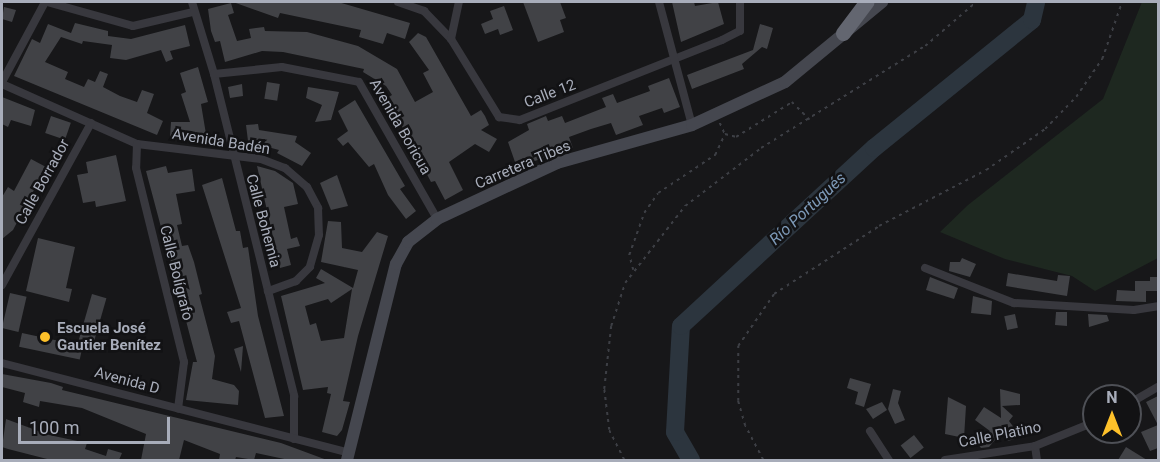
<!DOCTYPE html>
<html>
<head>
<meta charset="utf-8">
<style>
  body { margin:0 }
  #map { position:relative; width:1160px; height:462px; overflow:hidden; background:#171719; font-family:Roboto,sans-serif }
  div>[style] { position:absolute }
  .green>* { inset:0; background:#1e2820 }
  .river>* { height:18px; margin:-9px; padding:0 9px; transform-origin:9px; border-radius:9px; background:#2c353e }
  .building>* { inset:0; background:#414246; transform-origin:0 0 }
  .path>* { height:1.5px; margin-top:-0.75px; transform-origin:0; background:repeating-linear-gradient(90deg,#3d3f45 0 3px,transparent 0 7.5px) }
  .street>* { height:8px; margin:-4px; padding:0 4px; transform-origin:4px; border-radius:4px; background:#38383e }
  .secondary>* { height:12px; margin:-6px; padding:0 6px; transform-origin:6px; border-radius:6px; background:#45474f }
  .highway>* { height:15px; margin:-7.5px; padding:0 7.5px; transform-origin:7.5px; border-radius:7.5px; background:#636670 }
  .dots>* { width:16px; height:16px; translate:-50% -50%; box-sizing:border-box; border:3px solid #121214; border-radius:50% }
  span { translate:-50% -50%; white-space:nowrap; text-align:center; line-height:1.15; -webkit-text-stroke:5px #121214; paint-order:stroke }
  .street-label { font-size:15px; color:#a8adba }
  .poi-label { font-size:15px; color:#a8adba; font-weight:700 }
  .left { translate:0 -50%; text-align:left }
  .water-label { font-size:16px; color:#7d99b7; font-style:italic }
  .frame { position:absolute; inset:0; border:3px solid #a8adba; pointer-events:none }
  .north { position:absolute; left:1082px; top:384px; width:60px; height:60px; box-sizing:border-box; background:#121214; border:2px solid #4e5056; border-radius:50%; rotate:0deg; font-size:16px; font-weight:700; line-height:24px; text-align:center; color:#a8adba }
  .north::after { content:''; display:block; margin:auto; width:21px; height:27px; background:#fec12a; clip-path:polygon(50% 0,100% 100%,50% 72%,0 100%) }
  .scale { position:absolute; left:18px; top:417px; width:152px; height:27px; box-sizing:border-box; border:3px solid #a8adba; border-top:0; padding-left:8px; font-size:18px; line-height:21px; white-space:nowrap; color:#a8adba; -webkit-text-stroke:4px #121214; paint-order:stroke }
</style>
</head>
<body>
<div id="map">
  <div class="green">
    <div style="clip-path:polygon(1142px 2px,1158px 2px,1158px 258px,1095px 291px,1072px 276px,1005px 259px,940px 232px,968px 205px,1103px 99px)"></div>
  </div>
  <div class="river">
    <div style="left:691px;top:460px;width:32px;rotate:-120deg"></div>
    <div style="left:675px;top:432px;width:106px;rotate:-86.8deg"></div>
    <div style="left:681px;top:326px;width:263px;rotate:-42.7deg"></div>
    <div style="left:874px;top:148px;width:203px;rotate:-39deg"></div>
    <div style="left:1032px;top:20px;width:18px;rotate:-77deg"></div>
  </div>
  <div class="building">
    <div style="clip-path:polygon(233px 2px,338px 2px,410px 23px,405px 39px,387px 33px,383px 44px,359px 37px,361px 30px,280px 13px,278px 18px)"></div>
    <div style="clip-path:polygon(523px 2px,560px 2px,566px 18px,560px 20px,564px 32px,538px 42px)"></div>
    <div style="clip-path:polygon(672px 2px,694px 2px,695px 6px,718px 2px,724px 24px,681px 42px)"></div>
    <div style="clip-path:polygon(231px 3px,234px 13px,228px 15px,237px 41px,251px 38px,249px 29px,264px 27px,265px 31px,307px 32px,358px 46px,397px 69px,415px 102px,433px 92px,423px 73px,429px 70px,409px 42px,418px 33px,426px 37px,471px 116px,481px 110px,485px 116px,489px 125px,481px 130px,497px 139px,489px 152px,475px 144px,449px 162px,463px 190px,445px 200px,435px 181px,431px 182px,387px 98px,392px 95px,386px 86px,363px 72px,364px 69px,283px 52px,262px 51px,225px 62px,220px 41px,215px 42px,211px 31px,208px 9px)"></div>
    <div style="clip-path:polygon(504px 6px,513px 30px,500px 35px,498px 29px,485px 34px,481px 24px,493px 19px,490px 11px)"></div>
    <div style="clip-path:polygon(4px 7px,16px 10px,12px 22px,2px 19px)"></div>
    <div style="clip-path:polygon(75px 23px,108px 31px,108px 36px,131px 39px,185px 25px,190px 46px,170px 51px,173px 59px,166px 62px,161px 50px,126px 60px,110px 58px,112px 45px,83px 41px,82px 44px,61px 37px,45px 62px,68px 72px,65px 79px,84px 87px,88px 79px,95px 82px,100px 71px,108px 74px,103px 87px,120px 96px,137px 102px,142px 90px,154px 94px,147px 113px,163px 121px,157px 135px,14px 76px,32px 39px,40px 43px,48px 24px,71px 33px)"></div>
    <div style="clip-path:polygon(760px 24px,773px 28px,767px 49px,762px 47px,742px 64px,744px 69px,692px 89px,687px 75px,753px 50px)"></div>
    <div style="clip-path:polygon(198px 67px,208px 102px,201px 104px,207px 140px,193px 142px,193px 137px,170px 137px,171px 122px,190px 122px,181px 94px,186px 92px,180px 73px)"></div>
    <div style="clip-path:polygon(669px 78px,680px 107px,664px 113px,662px 108px,639px 116px,643px 125px,616px 135px,611px 123px,591px 129px,569px 137px,573px 148px,526px 164px,523px 159px,515px 162px,508px 142px,529px 130px,527px 124px,546px 116px,548px 121px,562px 116px,565px 123px,606px 107px,602px 98px,613px 94px,617px 103px,650px 91px,648px 86px)"></div>
    <div style="left:267px;top:82px;width:13px;height:17px;rotate:9deg"></div>
    <div style="clip-path:polygon(242px 84px,243px 96px,230px 98px,228px 87px)"></div>
    <div style="clip-path:polygon(308px 87px,339px 92px,331px 120px,315px 122px,322px 105px,306px 98px)"></div>
    <div style="clip-path:polygon(2px 97px,35px 110px,31px 126px,11px 120px,8px 127px,2px 124px)"></div>
    <div style="clip-path:polygon(355px 100px,405px 186px,400px 189px,416px 211px,406px 219px,388px 195px,374px 164px,369px 167px,348px 142px,343px 146px,337px 139px,348px 131px,338px 111px)"></div>
    <div style="left:51px;top:116px;width:21px;height:18px;rotate:19deg"></div>
    <div style="clip-path:polygon(258px 124px,259px 130px,297px 136px,295px 142px,311px 153px,302px 166px,277px 153px,279px 150px,264px 146px,265px 139px,248px 141px,246px 125px)"></div>
    <div style="clip-path:polygon(116px 155px,126px 201px,96px 207px,95px 201px,83px 203px,77px 175px,88px 173px,86px 162px)"></div>
    <div style="clip-path:polygon(31px 159px,46px 167px,13px 230px,2px 239px,2px 197px,8px 187px,14px 191px)"></div>
    <div style="clip-path:polygon(166px 166px,168px 173px,192px 169px,195px 191px,176px 194px,182px 224px,177px 225px,182px 246px,188px 245px,194px 262px,202px 294px,199px 295px,215px 356px,212px 379px,234px 385px,239px 391px,238px 405px,186px 400px,193px 362px,197px 362px,146px 171px)"></div>
    <div style="clip-path:polygon(257px 166px,275px 171px,293px 183px,298px 204px,284px 207px,291px 239px,297px 237px,300px 246px,287px 249px,291px 265px,280px 268px)"></div>
    <div style="clip-path:polygon(337px 175px,348px 206px,331px 210px,320px 183px)"></div>
    <div style="clip-path:polygon(222px 178px,236px 231px,240px 231px,243px 248px,248px 247px,258px 316px,284px 416px,265px 418px,239px 321px,231px 323px,227px 312px,241px 308px,202px 185px)"></div>
    <div style="clip-path:polygon(evenodd,328px 221px,341px 222px,342px 248px,362px 252px,377px 232px,388px 236px,358px 336px,343px 401px,350px 402px,342px 430px,337px 436px,322px 432px,331px 394px,327px 393px,328px 387px,303px 390px,281px 296px,325px 283px,316px 278px,321px 269px,353px 288px,358px 270px,321px 262px,328px 221px,352px 289px,344px 338px,321px 341px,316px 323px,310px 325px,305px 306px,328px 299px,331px 303px,352px 289px)"></div>
    <div style="clip-path:polygon(38px 238px,75px 247px,66px 288px,72px 289px,69px 302px,26px 291px)"></div>
    <div style="clip-path:polygon(962px 258px,976px 264px,970px 277px,949px 271px,950px 262px,960px 262px)"></div>
    <div style="clip-path:polygon(1008px 273px,1057px 281px,1058px 275px,1070px 276px,1067px 296px,1006px 286px)"></div>
    <div style="clip-path:polygon(930px 277px,958px 288px,954px 299px,926px 290px)"></div>
    <div style="clip-path:polygon(1150px 277px,1158px 277px,1158px 291px,1146px 291px,1146px 302px,1116px 301px,1117px 290px,1135px 291px,1135px 281px,1150px 281px)"></div>
    <div style="left:10px;top:293px;width:17px;height:36px;rotate:13deg"></div>
    <div style="left:92px;top:294px;width:15px;height:50px;rotate:16deg"></div>
    <div style="clip-path:polygon(973px 296px,992px 301px,991px 315px,971px 313px)"></div>
    <div style="clip-path:polygon(1056px 312px,1067px 312px,1067px 326px,1055px 325px)"></div>
    <div style="left:1015px;top:314px;width:14px;height:11px;rotate:78deg"></div>
    <div style="clip-path:polygon(1088px 314px,1107px 315px,1109px 321px,1089px 327px)"></div>
    <div style="left:22px;top:333px;width:62px;height:14px;rotate:12deg"></div>
    <div style="clip-path:polygon(243px 346px,241px 372px,234px 349px)"></div>
    <div style="clip-path:polygon(2px 374px,51px 383px,63px 387px,62px 390px,281px 443px,327px 460px,289px 460px,256px 453px,254px 460px,236px 457px,235px 460px,219px 460px,220px 454px,184px 440px,179px 460px,141px 460px,146px 434px,82px 408px,40px 401px,39px 407px,23px 402px,25px 393px,2px 387px)"></div>
    <div style="clip-path:polygon(850px 378px,871px 384px,864px 407px,855px 404px,858px 392px,847px 388px)"></div>
    <div style="clip-path:polygon(893px 389px,901px 391px,898px 403px,905px 420px,895px 424px,888px 409px)"></div>
    <div style="clip-path:polygon(1000px 389px,1020px 394px,1020px 405px,1002px 406px,1013px 416px,1009px 421px,1021px 437px,1008px 441px,1002px 432px,989px 447px,981px 448px,978px 444px,990px 431px,975px 420px,984px 407px,1001px 418px)"></div>
    <div style="clip-path:polygon(1158px 396px,1158px 448px,1150px 451px,1141px 432px,1158px 425px,1146px 402px)"></div>
    <div style="clip-path:polygon(948px 397px,966px 406px,964px 438px,945px 434px)"></div>
    <div style="clip-path:polygon(882px 402px,887px 410px,873px 419px,866px 409px)"></div>
    <div style="clip-path:polygon(6px 419px,49px 435px,87px 443px,85px 449px,106px 456px,108px 449px,122px 453px,119px 460px,51px 460px,8px 449px,2px 447px)"></div>
    <div style="left:914px;top:435px;width:16px;height:17px;rotate:52deg"></div>
    <div style="clip-path:polygon(1126px 447px,1147px 460px,1118px 460px)"></div>
  </div>
  <div class="path">
    <div style="left:720px;top:123px;width:12px;rotate:66deg"></div>
    <div style="left:725px;top:134px;width:11px;rotate:15deg"></div>
    <div style="left:736px;top:137px;width:66px;rotate:-32deg"></div>
    <div style="left:792px;top:102px;width:25px;rotate:45deg"></div>
    <div style="left:633px;top:270px;width:16px;rotate:-105deg"></div>
    <div style="left:629px;top:255px;width:45px;rotate:-70.3deg"></div>
    <div style="left:644px;top:213px;width:24px;rotate:-55deg"></div>
    <div style="left:658px;top:193px;width:69px;rotate:-33.7deg"></div>
    <div style="left:715px;top:155px;width:23px;rotate:-65deg"></div>
    <div style="left:624px;top:460px;width:34px;rotate:-117deg"></div>
    <div style="left:609px;top:430px;width:41px;rotate:-97deg"></div>
    <div style="left:604px;top:389px;width:63px;rotate:-83.7deg"></div>
    <div style="left:611px;top:326px;width:45px;rotate:-72deg"></div>
    <div style="left:625px;top:283px;width:98px;rotate:-52.1deg"></div>
    <div style="left:685px;top:206px;width:96px;rotate:-37.3deg"></div>
    <div style="left:761px;top:148px;width:193px;rotate:-31.9deg"></div>
    <div style="left:925px;top:46px;width:67px;rotate:-40.8deg"></div>
    <div style="left:763px;top:460px;width:38px;rotate:-118deg"></div>
    <div style="left:745px;top:426px;width:26px;rotate:-106deg"></div>
    <div style="left:738px;top:401px;width:55px;rotate:-90deg"></div>
    <div style="left:738px;top:346px;width:63px;rotate:-55.3deg"></div>
    <div style="left:774px;top:294px;width:125px;rotate:-32.9deg"></div>
    <div style="left:879px;top:226px;width:121px;rotate:-27.6deg"></div>
    <div style="left:986px;top:170px;width:72px;rotate:-34.8deg"></div>
    <div style="left:1045px;top:129px;width:45px;rotate:-45.9deg"></div>
    <div style="left:1076px;top:97px;width:46px;rotate:-55.6deg"></div>
    <div style="left:1102px;top:59px;width:60px;rotate:-70.7deg"></div>
  </div>
  <div class="street">
    <div style="left:47px;top:2px;width:89px;rotate:15.6deg"></div>
    <div style="left:133px;top:26px;width:62px;rotate:-13.1deg"></div>
    <div style="left:192px;top:2px;width:75px;rotate:73deg"></div>
    <div style="left:214px;top:74px;width:332px;rotate:76deg"></div>
    <div style="left:294px;top:396px;width:43px;rotate:90deg"></div>
    <div style="left:398px;top:2px;width:28px;rotate:19deg"></div>
    <div style="left:424px;top:11px;width:39px;rotate:46deg"></div>
    <div style="left:451px;top:39px;width:92px;rotate:58.4deg"></div>
    <div style="left:499px;top:117px;width:21px;rotate:8deg"></div>
    <div style="left:520px;top:120px;width:217px;rotate:-21.6deg"></div>
    <div style="left:722px;top:40px;width:20px;rotate:-27deg"></div>
    <div style="left:740px;top:31px;width:29px;rotate:-90deg"></div>
    <div style="left:659px;top:2px;width:127px;rotate:75deg"></div>
    <div style="left:451px;top:39px;width:38px;rotate:-78deg"></div>
    <div style="left:214px;top:74px;width:68px;rotate:-5.9deg"></div>
    <div style="left:282px;top:67px;width:78px;rotate:11deg"></div>
    <div style="left:359px;top:82px;width:158px;rotate:60.3deg"></div>
    <div style="left:2px;top:82px;width:91px;rotate:-61.7deg"></div>
    <div style="left:2px;top:84px;width:148px;rotate:24deg"></div>
    <div style="left:137px;top:144px;width:125px;rotate:6.9deg"></div>
    <div style="left:261px;top:159px;width:26px;rotate:21deg"></div>
    <div style="left:285px;top:168px;width:29px;rotate:41deg"></div>
    <div style="left:307px;top:187px;width:24px;rotate:62deg"></div>
    <div style="left:318px;top:208px;width:27px;rotate:88deg"></div>
    <div style="left:319px;top:235px;width:33px;rotate:106deg"></div>
    <div style="left:310px;top:267px;width:20px;rotate:135deg"></div>
    <div style="left:296px;top:281px;width:30px;rotate:160deg"></div>
    <div style="left:137px;top:144px;width:24px;rotate:92deg"></div>
    <div style="left:136px;top:168px;width:200px;rotate:76.1deg"></div>
    <div style="left:184px;top:362px;width:47px;rotate:97.3deg"></div>
    <div style="left:925px;top:268px;width:96px;rotate:21.5deg"></div>
    <div style="left:1014px;top:303px;width:120px;rotate:3.3deg"></div>
    <div style="left:1134px;top:310px;width:24px;rotate:-9deg"></div>
    <div style="left:2px;top:285px;width:185px;rotate:-61.2deg"></div>
    <div style="left:2px;top:363px;width:358px;rotate:14.5deg"></div>
    <div style="left:1130px;top:403px;width:32px;rotate:-30deg"></div>
    <div style="left:870px;top:431px;width:35px;rotate:57deg"></div>
    <div style="left:1035px;top:446px;width:14px;rotate:82deg"></div>
    <div style="left:945px;top:460px;width:91px;rotate:-8.8deg"></div>
    <div style="left:1035px;top:446px;width:64px;rotate:-22.1deg"></div>
  </div>
  <div class="secondary">
    <div style="left:347px;top:460px;width:202px;rotate:-76deg"></div>
    <div style="left:396px;top:264px;width:25px;rotate:-61deg"></div>
    <div style="left:408px;top:242px;width:37px;rotate:-38deg"></div>
    <div style="left:437px;top:219px;width:132px;rotate:-25deg"></div>
    <div style="left:557px;top:163px;width:140px;rotate:-15.7deg"></div>
    <div style="left:692px;top:125px;width:102px;rotate:-24.8deg"></div>
    <div style="left:785px;top:82px;width:126px;rotate:-39.5deg"></div>
  </div>
  <div class="highway">
    <div style="left:843px;top:33px;width:39px;rotate:-53deg"></div>
  </div>
  <div class="dots">
    <div style="left:45px;top:337px;background:#fec12a"></div>
  </div>
  <div class="street-label">
    <span style="left:550px;top:94px;rotate:-21deg">Calle 12</span>
    <span style="left:400px;top:127px;rotate:60deg">Avenida Boricua</span>
    <span style="left:221px;top:142px;rotate:9deg">Avenida Badén</span>
    <span style="left:523px;top:165px;rotate:-23deg">Carretera Tibes</span>
    <span style="left:43px;top:182px;rotate:-61deg">Calle Borrador</span>
    <span style="left:263px;top:221px;rotate:75deg">Calle Bohemia</span>
    <span style="left:176px;top:273px;rotate:76deg">Calle Bolígrafo</span>
    <span style="left:127px;top:381px;rotate:15deg">Avenida D</span>
    <span style="left:1000px;top:435px;rotate:-11deg">Calle Platino</span>
  </div>
  <div class="poi-label">
    <span class="left" style="left:57px;top:337px">Escuela José<br>Gautier Benítez</span>
  </div>
  <div class="water-label">
    <span style="left:808px;top:209px;rotate:-43deg">Río Portugués</span>
  </div>
  <div class="frame"></div>
  <div class="north">N</div>
  <div class="scale">100 m</div>
</div>
</body>
</html>
